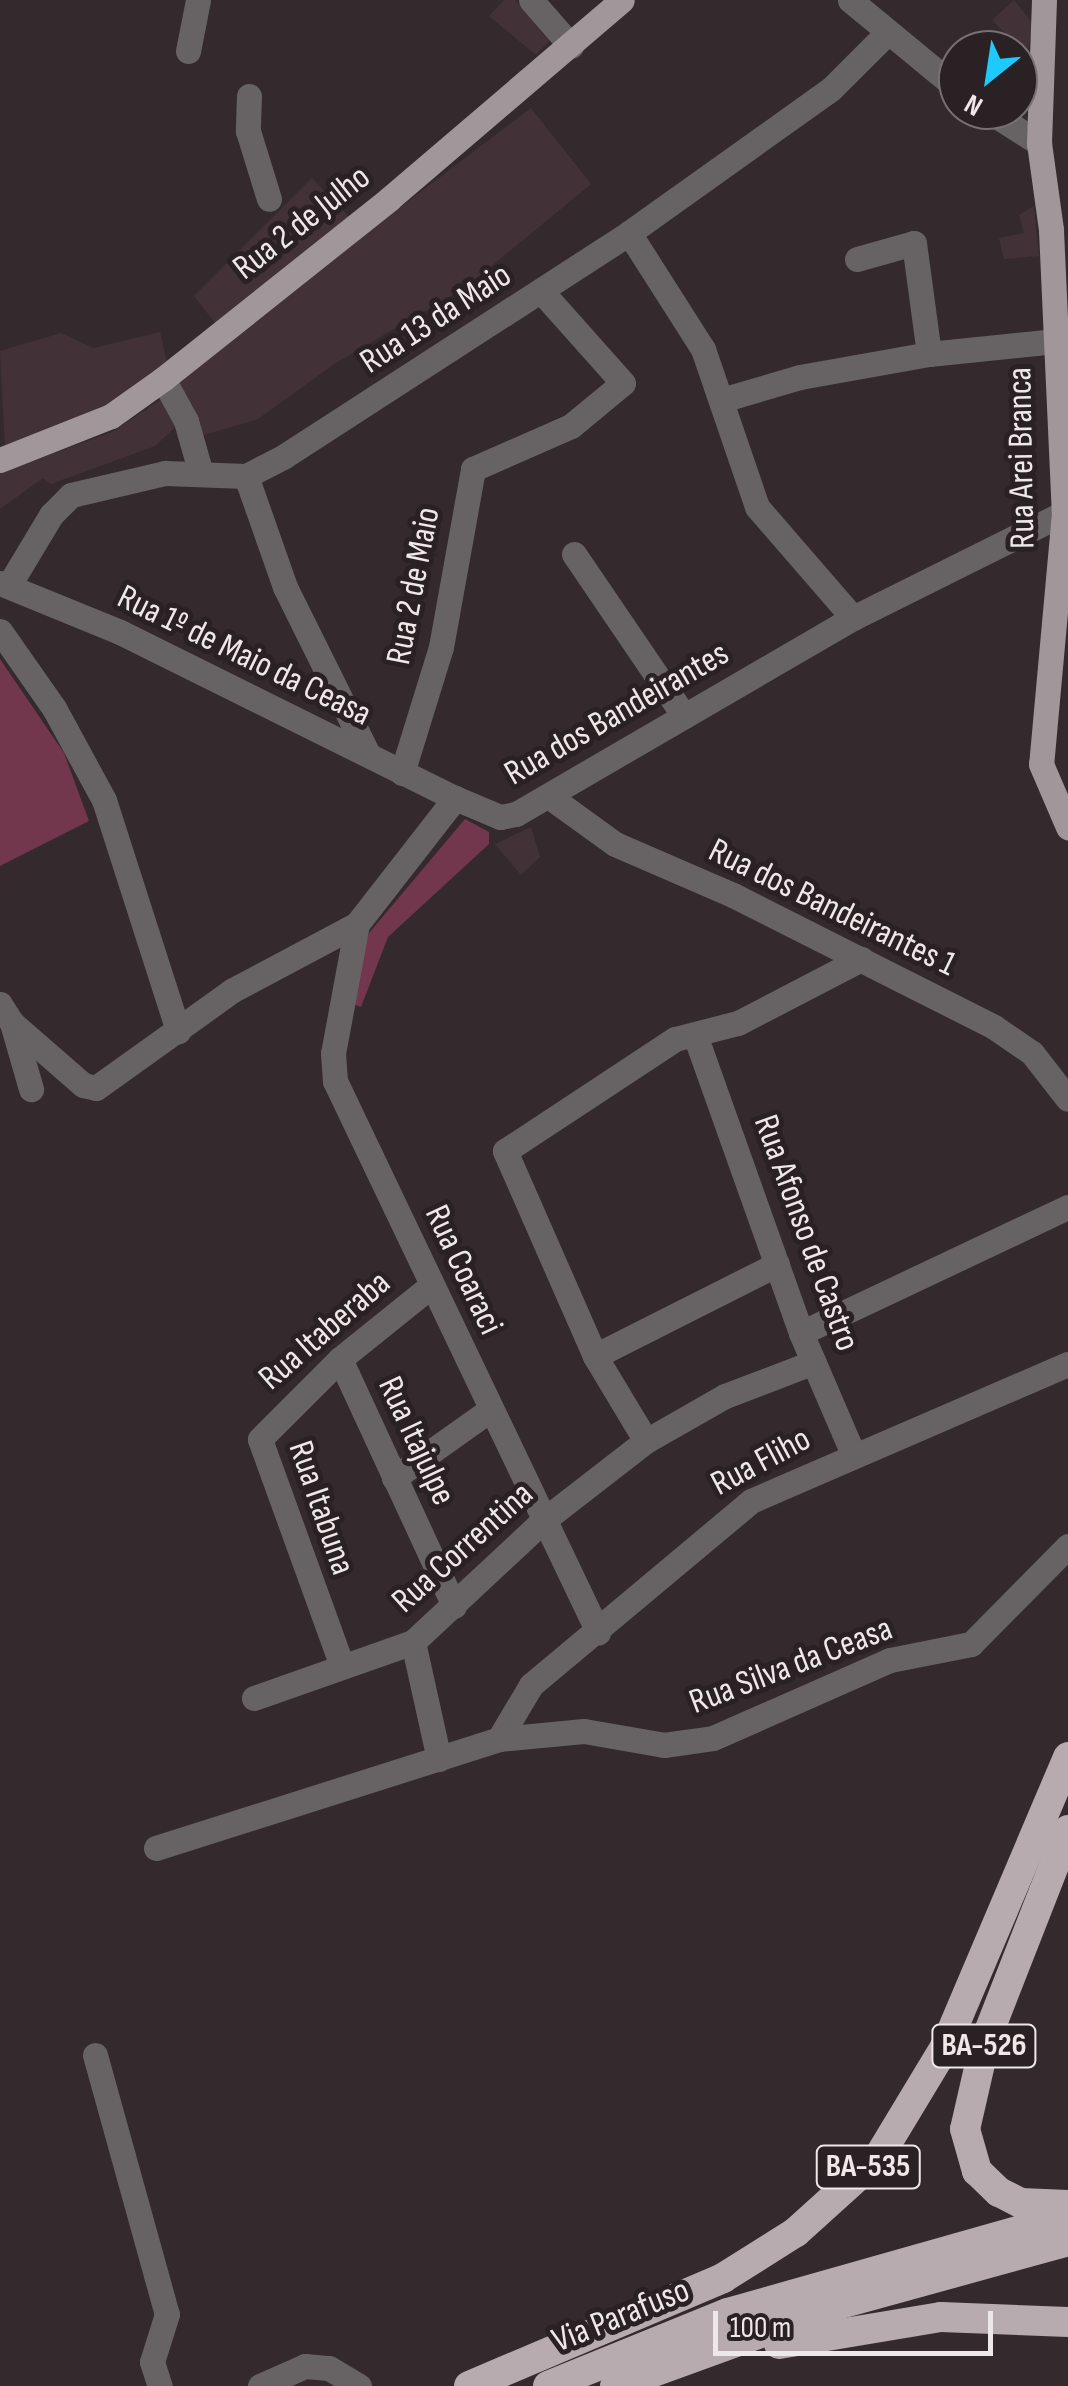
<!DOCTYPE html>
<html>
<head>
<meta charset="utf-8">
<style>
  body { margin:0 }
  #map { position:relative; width:1068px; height:2386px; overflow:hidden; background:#342a2d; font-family:"Sofia Sans Condensed",sans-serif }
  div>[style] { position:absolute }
  .built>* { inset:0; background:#423237 }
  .green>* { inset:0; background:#72364d }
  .minor>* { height:25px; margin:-12.5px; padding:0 12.5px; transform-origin:12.5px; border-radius:12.5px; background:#676364 }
  .major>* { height:25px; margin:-12.5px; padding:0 12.5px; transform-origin:12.5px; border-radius:12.5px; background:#a1979a }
  .highway>* { height:30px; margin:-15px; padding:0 15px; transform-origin:15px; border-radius:15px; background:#b7abaf }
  span { translate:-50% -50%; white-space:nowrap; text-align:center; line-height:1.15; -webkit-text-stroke:10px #292124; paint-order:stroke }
  .shield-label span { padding:2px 8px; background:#292124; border:2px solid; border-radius:8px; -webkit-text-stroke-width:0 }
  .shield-label { font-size:32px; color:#eee8e9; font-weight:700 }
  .street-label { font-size:35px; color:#eee8e9 }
  .north { position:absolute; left:938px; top:30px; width:100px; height:100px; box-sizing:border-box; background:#292124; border:2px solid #787173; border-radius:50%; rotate:210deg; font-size:28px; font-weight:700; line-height:40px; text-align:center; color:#eee8e9 }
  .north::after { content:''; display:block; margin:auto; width:35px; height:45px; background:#1dc9fd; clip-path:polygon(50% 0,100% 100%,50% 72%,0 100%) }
  .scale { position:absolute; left:713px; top:2311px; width:280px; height:45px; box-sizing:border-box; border:5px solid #eee8e9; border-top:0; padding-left:12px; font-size:30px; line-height:35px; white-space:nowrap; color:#eee8e9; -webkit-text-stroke:8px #292124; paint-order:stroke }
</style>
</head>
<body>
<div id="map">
  <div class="built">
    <div style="clip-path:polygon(504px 0,515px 0,549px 41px,536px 55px,489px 16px)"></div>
    <div style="clip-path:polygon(1014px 0,1033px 24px,1027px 58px,992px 20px)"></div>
    <div style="clip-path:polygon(531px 108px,591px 184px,466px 287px,334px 364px,258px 419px,201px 436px,174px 379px)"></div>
    <div style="clip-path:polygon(312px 178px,349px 217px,216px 324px,194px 296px)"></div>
    <div style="clip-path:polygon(1034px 206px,1039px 256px,1004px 259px,999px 238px,1024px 233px,1019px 215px)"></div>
    <div style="clip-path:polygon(160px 332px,167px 363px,113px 402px,5px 447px,0 351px,61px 333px,94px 348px)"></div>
    <div style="clip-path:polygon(162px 399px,179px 424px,155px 446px,51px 484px,43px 478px,0 509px,0 473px,112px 432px)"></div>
    <div style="clip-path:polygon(531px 827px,540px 857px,521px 875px,495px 844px)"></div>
  </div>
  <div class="green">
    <div style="clip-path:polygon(0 659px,64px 753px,89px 821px,0 866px)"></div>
    <div style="clip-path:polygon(465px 819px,489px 832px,489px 844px,388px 937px,361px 1007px,349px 1003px,369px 933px)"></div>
  </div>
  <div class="minor">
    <div style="left:531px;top:0;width:61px;rotate:49deg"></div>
    <div style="left:850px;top:0;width:140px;rotate:39.5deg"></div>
    <div style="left:188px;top:51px;width:52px;rotate:-78.9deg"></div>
    <div style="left:249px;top:96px;width:35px;rotate:92deg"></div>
    <div style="left:248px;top:131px;width:71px;rotate:72.8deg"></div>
    <div style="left:987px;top:110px;width:62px;rotate:32.4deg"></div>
    <div style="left:629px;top:233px;width:138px;rotate:57.5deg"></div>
    <div style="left:703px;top:349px;width:167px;rotate:71.1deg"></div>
    <div style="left:757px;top:507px;width:147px;rotate:49.1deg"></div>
    <div style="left:857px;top:259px;width:59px;rotate:-15.7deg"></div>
    <div style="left:914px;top:243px;width:112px;rotate:82.3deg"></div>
    <div style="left:163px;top:379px;width:48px;rotate:61.3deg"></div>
    <div style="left:186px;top:421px;width:51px;rotate:74.1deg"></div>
    <div style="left:725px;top:399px;width:78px;rotate:-16.3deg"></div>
    <div style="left:800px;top:377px;width:131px;rotate:-10.1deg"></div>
    <div style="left:929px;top:354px;width:127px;rotate:-5.9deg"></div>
    <div style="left:246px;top:476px;width:118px;rotate:70.6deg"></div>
    <div style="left:285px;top:587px;width:186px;rotate:63.6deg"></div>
    <div style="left:574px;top:554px;width:196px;rotate:55.8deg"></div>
    <div style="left:0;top:583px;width:130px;rotate:22.2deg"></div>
    <div style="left:120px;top:632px;width:374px;rotate:26.4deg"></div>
    <div style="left:9px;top:585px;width:82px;rotate:-59deg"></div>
    <div style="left:51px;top:515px;width:28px;rotate:-45deg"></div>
    <div style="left:71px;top:495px;width:97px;rotate:-13.2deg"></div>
    <div style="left:165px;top:473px;width:81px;rotate:2.1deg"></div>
    <div style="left:246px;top:476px;width:42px;rotate:-27.2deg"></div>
    <div style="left:283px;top:457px;width:412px;rotate:-32.9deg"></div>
    <div style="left:629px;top:233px;width:248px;rotate:-35.5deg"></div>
    <div style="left:831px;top:89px;width:78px;rotate:-45deg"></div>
    <div style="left:0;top:631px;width:94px;rotate:55deg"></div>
    <div style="left:54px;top:708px;width:105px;rotate:61.5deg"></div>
    <div style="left:104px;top:800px;width:243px;rotate:72.2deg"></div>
    <div style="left:402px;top:773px;width:132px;rotate:-72.8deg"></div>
    <div style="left:441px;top:647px;width:181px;rotate:-79.8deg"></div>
    <div style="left:473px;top:469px;width:107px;rotate:-23.7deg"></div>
    <div style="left:571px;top:426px;width:67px;rotate:-39.6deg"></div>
    <div style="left:623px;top:383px;width:122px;rotate:-131.7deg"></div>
    <div style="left:550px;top:797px;width:80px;rotate:35.9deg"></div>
    <div style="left:615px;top:844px;width:129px;rotate:23.4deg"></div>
    <div style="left:733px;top:895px;width:292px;rotate:26.8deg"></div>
    <div style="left:994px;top:1027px;width:46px;rotate:34.4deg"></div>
    <div style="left:1032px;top:1053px;width:58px;rotate:52deg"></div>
    <div style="left:357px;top:924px;width:131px;rotate:100.5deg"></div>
    <div style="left:333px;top:1053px;width:28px;rotate:86deg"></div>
    <div style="left:335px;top:1081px;width:611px;rotate:64.48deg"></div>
    <div style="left:0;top:1004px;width:22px;rotate:58deg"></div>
    <div style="left:12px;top:1023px;width:69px;rotate:73.9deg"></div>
    <div style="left:12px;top:1023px;width:94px;rotate:41.1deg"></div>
    <div style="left:83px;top:1085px;width:13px;rotate:13deg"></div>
    <div style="left:96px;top:1088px;width:168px;rotate:-35.6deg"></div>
    <div style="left:233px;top:990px;width:140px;rotate:-28deg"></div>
    <div style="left:357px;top:924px;width:160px;rotate:-52.1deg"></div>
    <div style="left:455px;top:798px;width:49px;rotate:22.9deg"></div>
    <div style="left:500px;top:817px;width:16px;rotate:-11deg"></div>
    <div style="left:516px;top:814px;width:390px;rotate:-30.2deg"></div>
    <div style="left:853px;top:618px;width:236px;rotate:-26.5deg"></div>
    <div style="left:695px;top:1035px;width:316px;rotate:70.4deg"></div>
    <div style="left:801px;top:1333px;width:132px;rotate:66.7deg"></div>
    <div style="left:801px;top:1333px;width:295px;rotate:-25.3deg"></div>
    <div style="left:595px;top:1356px;width:204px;rotate:-26.8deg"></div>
    <div style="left:340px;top:1359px;width:272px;rotate:65.2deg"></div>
    <div style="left:646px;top:1441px;width:99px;rotate:-121deg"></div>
    <div style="left:595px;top:1356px;width:224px;rotate:-113.7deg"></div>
    <div style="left:505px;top:1151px;width:204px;rotate:-33.4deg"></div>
    <div style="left:675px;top:1039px;width:65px;rotate:-14.3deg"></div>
    <div style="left:738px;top:1023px;width:139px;rotate:-27.5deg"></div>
    <div style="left:394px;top:1478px;width:119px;rotate:-35.4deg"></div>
    <div style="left:413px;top:1642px;width:120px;rotate:77.5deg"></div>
    <div style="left:342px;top:1666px;width:241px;rotate:-109.9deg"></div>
    <div style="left:260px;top:1439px;width:113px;rotate:-45deg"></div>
    <div style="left:340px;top:1359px;width:118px;rotate:-38.8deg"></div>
    <div style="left:254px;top:1698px;width:169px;rotate:-19.4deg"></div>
    <div style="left:413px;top:1642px;width:179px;rotate:-43deg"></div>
    <div style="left:544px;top:1520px;width:129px;rotate:-37.8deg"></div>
    <div style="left:646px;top:1441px;width:91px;rotate:-29.7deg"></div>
    <div style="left:725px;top:1396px;width:95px;rotate:-20.9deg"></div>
    <div style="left:499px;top:1739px;width:63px;rotate:-59.3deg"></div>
    <div style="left:531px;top:1685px;width:287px;rotate:-39.9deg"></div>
    <div style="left:751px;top:1501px;width:345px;rotate:-23.4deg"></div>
    <div style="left:156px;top:1848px;width:360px;rotate:-17.6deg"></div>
    <div style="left:499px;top:1739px;width:85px;rotate:-5.4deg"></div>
    <div style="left:584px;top:1731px;width:81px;rotate:9.9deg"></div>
    <div style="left:664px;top:1745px;width:49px;rotate:-8.1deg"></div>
    <div style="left:713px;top:1738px;width:193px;rotate:-23.8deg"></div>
    <div style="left:890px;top:1660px;width:83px;rotate:-11.2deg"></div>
    <div style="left:971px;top:1644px;width:138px;rotate:-45.3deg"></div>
    <div style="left:95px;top:2055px;width:269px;rotate:74.5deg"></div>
    <div style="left:167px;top:2314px;width:50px;rotate:107.4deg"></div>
    <div style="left:152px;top:2362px;width:25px;rotate:72deg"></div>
    <div style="left:260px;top:2386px;width:49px;rotate:-24deg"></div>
    <div style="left:305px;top:2366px;width:24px;rotate:5deg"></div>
    <div style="left:329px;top:2368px;width:35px;rotate:31deg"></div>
  </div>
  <div class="major">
    <div style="left:1044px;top:0;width:143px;rotate:92deg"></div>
    <div style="left:1039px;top:143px;width:88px;rotate:82.1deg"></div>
    <div style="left:1051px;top:230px;width:283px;rotate:87.4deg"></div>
    <div style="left:1064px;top:513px;width:252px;rotate:95.2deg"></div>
    <div style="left:1041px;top:764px;width:69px;rotate:66.8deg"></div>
    <div style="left:0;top:460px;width:119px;rotate:-21.6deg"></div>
    <div style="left:111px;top:416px;width:64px;rotate:-35.4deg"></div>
    <div style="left:163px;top:379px;width:289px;rotate:-38.5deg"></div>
    <div style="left:389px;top:199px;width:306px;rotate:-40.5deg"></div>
  </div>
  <div class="highway">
    <div style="left:1068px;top:1830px;width:228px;rotate:111.4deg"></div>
    <div style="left:985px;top:2042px;width:89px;rotate:102.9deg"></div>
    <div style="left:965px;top:2129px;width:44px;rotate:74.1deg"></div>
    <div style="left:977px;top:2171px;width:30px;rotate:44deg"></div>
    <div style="left:999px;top:2192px;width:25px;rotate:27deg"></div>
    <div style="left:1021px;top:2203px;width:47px;rotate:2.4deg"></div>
    <div style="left:779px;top:2344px;width:164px;rotate:-9.5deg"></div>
    <div style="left:941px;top:2317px;width:127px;rotate:2.3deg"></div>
    <div style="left:469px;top:2386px;width:276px;rotate:-23deg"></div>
    <div style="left:723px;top:2278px;width:86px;rotate:-32.2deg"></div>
    <div style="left:796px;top:2232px;width:110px;rotate:-42.1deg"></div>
    <div style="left:878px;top:2158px;width:130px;rotate:-58.9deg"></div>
    <div style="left:945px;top:2047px;width:315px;rotate:-67deg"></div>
    <div style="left:548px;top:2386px;width:194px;rotate:-22.1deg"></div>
    <div style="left:728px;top:2313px;width:353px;rotate:-15.8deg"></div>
    <div style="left:615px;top:2386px;width:239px;rotate:-20deg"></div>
    <div style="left:840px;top:2304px;width:237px;rotate:-15.4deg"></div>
  </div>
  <div class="shield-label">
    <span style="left:984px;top:2046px">BA-526</span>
    <span style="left:868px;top:2167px">BA-535</span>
  </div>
  <div class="street-label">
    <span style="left:302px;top:223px;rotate:-38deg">Rua 2 de Julho</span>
    <span style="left:436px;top:319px;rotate:-33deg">Rua 13 da Maio</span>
    <span style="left:1022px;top:458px;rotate:-91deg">Rua Arei Branca</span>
    <span style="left:414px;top:586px;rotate:-79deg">Rua 2 de Maio</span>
    <span style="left:244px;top:656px;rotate:26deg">Rua 1º de Maio da Ceasa</span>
    <span style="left:617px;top:714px;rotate:-30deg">Rua dos Bandeirantes</span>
    <span style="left:832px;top:908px;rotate:26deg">Rua dos Bandeirantes 1</span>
    <span style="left:806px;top:1233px;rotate:70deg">Rua Afonso de Castro</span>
    <span style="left:463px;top:1270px;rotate:65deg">Rua Coaraci</span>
    <span style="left:325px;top:1331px;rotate:-41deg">Rua Itaberaba</span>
    <span style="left:416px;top:1441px;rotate:65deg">Rua Itajulpe</span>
    <span style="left:761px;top:1462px;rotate:-28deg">Rua Fliho</span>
    <span style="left:321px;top:1508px;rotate:71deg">Rua Itabuna</span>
    <span style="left:463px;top:1548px;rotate:-42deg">Rua Correntina</span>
    <span style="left:791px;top:1666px;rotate:-21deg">Rua Silva da Ceasa</span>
    <span style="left:621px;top:2316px;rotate:-22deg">Via Parafuso</span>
  </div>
  <div class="north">N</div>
  <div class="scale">100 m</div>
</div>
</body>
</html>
